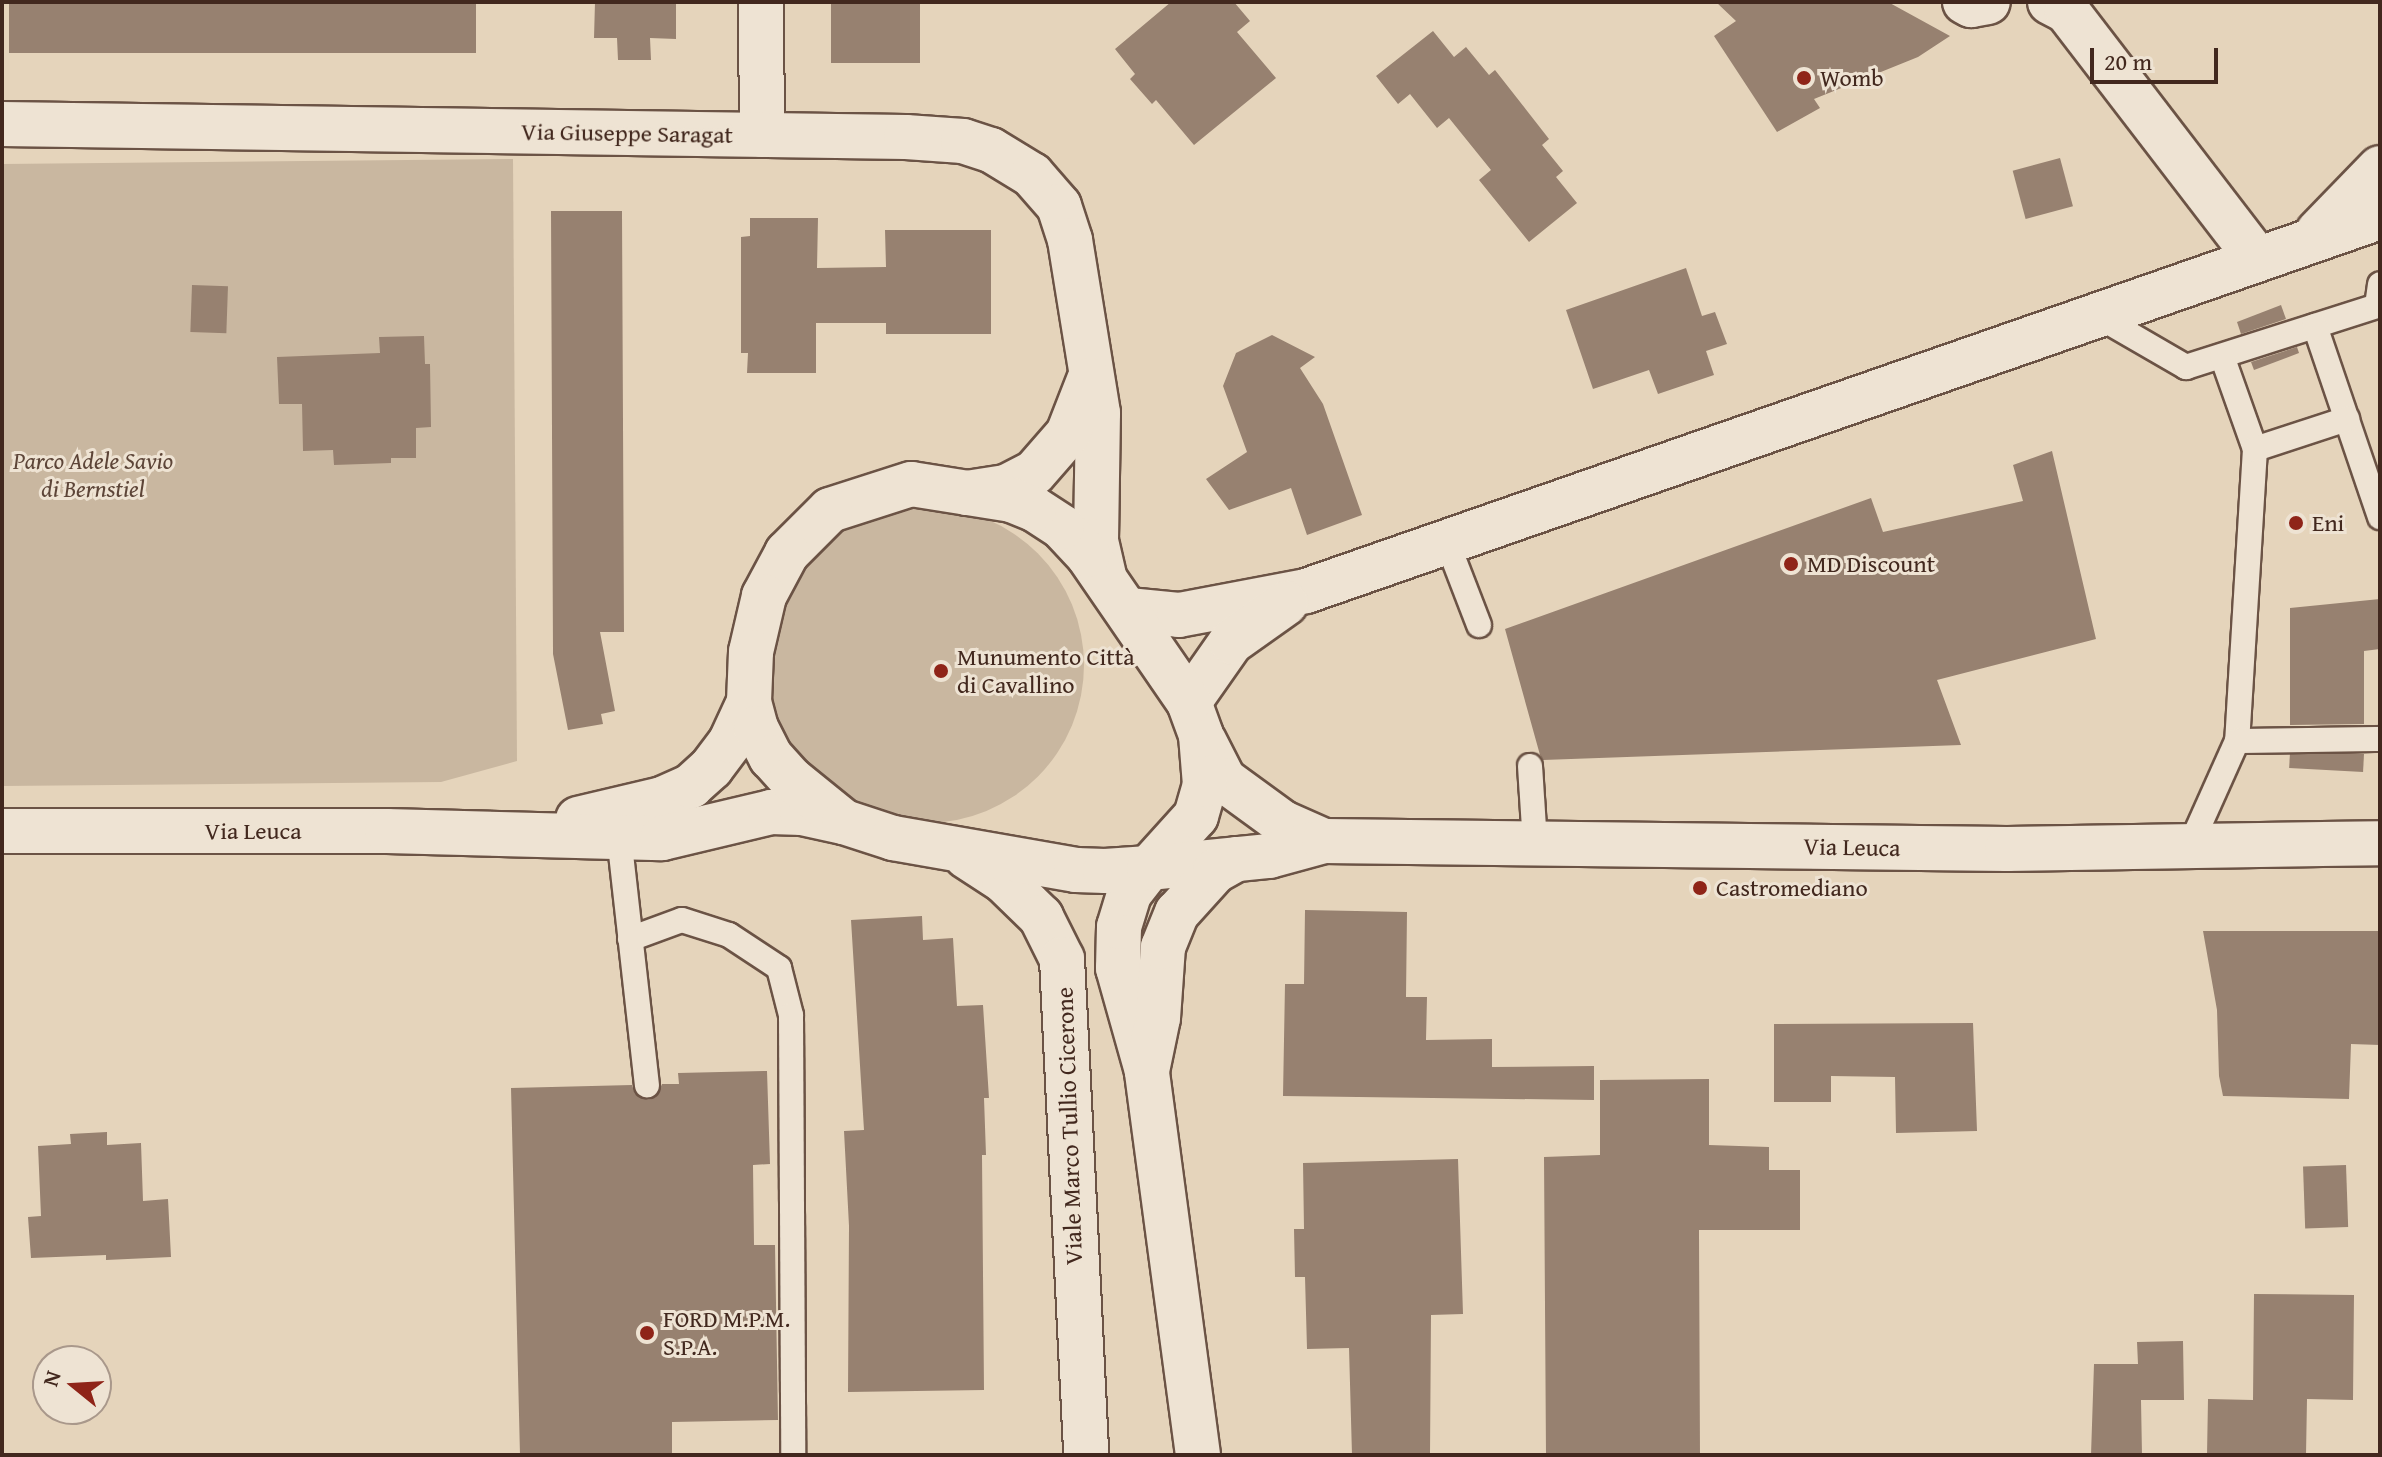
<!DOCTYPE html>
<html>
<head>
<meta charset="utf-8">
<style>
  body { margin:0 }
  #map { position:relative; width:2382px; height:1457px; overflow:hidden; background:#e5d4bb; font-family:"Gentium Book Plus",serif }
  div>[style] { position:absolute }
  .green>* { inset:0; background:#c9b7a0 }
  .round { border-radius:50% }
  .building>* { inset:0; background:#978170; transform-origin:0 0 }
  .roads { filter:drop-shadow(2px 0 #6b5345) drop-shadow(-2px 0 #6b5345) drop-shadow(0 2px #6b5345) drop-shadow(0 -2px #6b5345) }
  .lane>* { height:24px; margin:-12px; padding:0 12px; transform-origin:12px; border-radius:12px; background:#eee3d3 }
  .street>* { height:44px; margin:-22px; padding:0 22px; transform-origin:22px; border-radius:22px; background:#eee3d3 }
  .secondary>* { height:44px; margin:-22px; padding:0 22px; transform-origin:22px; border-radius:22px; background:#eee3d3 }
  .dots>* { width:22px; height:22px; translate:-50% -50%; box-sizing:border-box; border:4px solid #eee3d3; border-radius:50% }
  span { translate:-50% -50%; white-space:nowrap; text-align:center; line-height:1.15; -webkit-text-stroke:6px #eee3d3; paint-order:stroke }
  .poi-label { font-size:24px; color:#42281e }
  .left { translate:0 -50%; text-align:left }
  .street-label { font-size:24px; color:#42281e }
  .park-label { font-size:24px; color:#5d4538; font-style:italic }
  .frame { position:absolute; inset:0; border:4px solid #42281e; pointer-events:none }
  .north { position:absolute; left:32px; top:1345px; width:80px; height:80px; box-sizing:border-box; background:#eee3d3; border:2px solid #a9988b; border-radius:50%; rotate:288deg; font-size:22px; font-weight:700; line-height:32px; text-align:center; color:#42281e }
  .north::after { content:''; display:block; margin:auto; width:28px; height:36px; background:#8f2418; clip-path:polygon(50% 0,100% 100%,50% 72%,0 100%) }
  .scale { position:absolute; left:2090px; top:48px; width:128px; height:36px; box-sizing:border-box; border:4px solid #42281e; border-top:0; padding-left:10px; font-size:24px; line-height:28px; white-space:nowrap; color:#42281e; -webkit-text-stroke:6px #eee3d3; paint-order:stroke }
</style>
</head>
<body>
<div id="map">
  <div class="green">
    <div style="clip-path:polygon(513px 159px,517px 761px,441px 782px,2px 786px,2px 164px)"></div>
    <div class="round" style="left:768px;top:507px;width:316px;height:316px"></div>
  </div>
  <div class="building">
    <div style="left:9px;top:2px;width:467px;height:51px"></div>
    <div style="clip-path:polygon(595px 2px,676px 2px,676px 39px,650px 38px,651px 60px,618px 60px,617px 38px,594px 38px)"></div>
    <div style="left:831px;top:2px;width:89px;height:61px"></div>
    <div style="clip-path:polygon(1171px 2px,1234px 2px,1250px 21px,1237px 32px,1276px 78px,1194px 145px,1156px 100px,1152px 104px,1130px 79px,1135px 74px,1115px 49px)"></div>
    <div style="clip-path:polygon(1716px 2px,1888px 2px,1950px 36px,1918px 57px,1814px 99px,1820px 108px,1777px 132px,1714px 36px,1736px 21px)"></div>
    <div style="clip-path:polygon(1433px 31px,1454px 57px,1466px 47px,1489px 75px,1495px 70px,1549px 139px,1542px 145px,1563px 171px,1556px 177px,1577px 203px,1529px 242px,1479px 180px,1491px 170px,1449px 118px,1437px 128px,1410px 94px,1398px 104px,1376px 76px)"></div>
    <div style="left:2060px;top:158px;width:50px;height:49px;rotate:75deg"></div>
    <div style="clip-path:polygon(551px 211px,622px 211px,624px 632px,600px 632px,615px 711px,601px 714px,603px 724px,568px 730px,553px 654px)"></div>
    <div style="clip-path:polygon(750px 218px,818px 218px,817px 268px,886px 267px,885px 230px,991px 230px,991px 334px,886px 334px,886px 323px,816px 323px,816px 373px,747px 373px,748px 353px,741px 353px,741px 237px,750px 236px)"></div>
    <div style="clip-path:polygon(1686px 268px,1702px 316px,1715px 312px,1727px 344px,1706px 351px,1714px 375px,1658px 394px,1649px 370px,1593px 389px,1566px 310px)"></div>
    <div style="left:192px;top:285px;width:36px;height:47px;rotate:2deg"></div>
    <div style="clip-path:polygon(2281px 305px,2286px 319px,2241px 334px,2237px 322px)"></div>
    <div style="clip-path:polygon(1272px 335px,1315px 357px,1300px 368px,1323px 404px,1362px 515px,1307px 535px,1291px 488px,1229px 510px,1206px 479px,1247px 452px,1223px 386px,1236px 353px)"></div>
    <div style="clip-path:polygon(424px 336px,425px 364px,430px 364px,431px 427px,416px 428px,416px 458px,391px 458px,391px 463px,334px 465px,333px 450px,303px 451px,302px 404px,279px 404px,277px 357px,380px 353px,379px 337px)"></div>
    <div style="clip-path:polygon(2297px 347px,2299px 353px,2254px 370px,2251px 362px)"></div>
    <div style="clip-path:polygon(2052px 451px,2096px 639px,1937px 680px,1961px 745px,1543px 760px,1540px 755px,1505px 629px,1871px 498px,1883px 532px,2023px 501px,2013px 465px)"></div>
    <div style="clip-path:polygon(2380px 599px,2380px 649px,2364px 651px,2364px 724px,2290px 725px,2290px 608px)"></div>
    <div style="left:2364px;top:754px;width:18px;height:74px;rotate:93deg"></div>
    <div style="clip-path:polygon(1305px 910px,1407px 912px,1406px 997px,1427px 997px,1426px 1040px,1492px 1039px,1492px 1067px,1594px 1066px,1594px 1100px,1283px 1096px,1285px 984px,1304px 984px)"></div>
    <div style="clip-path:polygon(922px 916px,923px 940px,953px 938px,957px 1006px,983px 1005px,989px 1098px,984px 1098px,986px 1155px,982px 1155px,984px 1390px,848px 1392px,849px 1226px,844px 1131px,864px 1130px,851px 920px)"></div>
    <div style="clip-path:polygon(2203px 931px,2378px 931px,2380px 1045px,2351px 1044px,2349px 1099px,2223px 1096px,2219px 1076px,2217px 1010px)"></div>
    <div style="clip-path:polygon(1973px 1023px,1977px 1131px,1896px 1133px,1895px 1077px,1831px 1076px,1831px 1102px,1774px 1102px,1774px 1024px)"></div>
    <div style="clip-path:polygon(767px 1071px,770px 1164px,753px 1165px,754px 1245px,775px 1245px,778px 1420px,672px 1422px,672px 1455px,520px 1455px,511px 1088px,632px 1085px,635px 1094px,648px 1100px,656px 1097px,662px 1084px,679px 1084px,678px 1073px)"></div>
    <div style="clip-path:polygon(1709px 1079px,1709px 1145px,1769px 1147px,1769px 1170px,1800px 1170px,1800px 1230px,1699px 1230px,1700px 1455px,1546px 1455px,1544px 1157px,1600px 1155px,1600px 1080px)"></div>
    <div style="clip-path:polygon(107px 1132px,107px 1145px,141px 1143px,143px 1201px,168px 1199px,171px 1257px,106px 1260px,106px 1255px,31px 1258px,28px 1217px,41px 1216px,38px 1146px,71px 1144px,70px 1134px)"></div>
    <div style="clip-path:polygon(1458px 1159px,1463px 1314px,1431px 1315px,1430px 1455px,1352px 1455px,1349px 1348px,1307px 1349px,1305px 1277px,1295px 1277px,1294px 1229px,1304px 1229px,1303px 1163px)"></div>
    <div style="left:2346px;top:1165px;width:62px;height:43px;rotate:88deg"></div>
    <div style="clip-path:polygon(2254px 1294px,2354px 1295px,2353px 1400px,2307px 1399px,2306px 1455px,2207px 1455px,2208px 1399px,2253px 1400px)"></div>
    <div style="clip-path:polygon(2183px 1341px,2184px 1400px,2141px 1400px,2142px 1455px,2091px 1455px,2094px 1364px,2138px 1364px,2137px 1342px)"></div>
  </div>
  <div class="roads">
    <div class="lane">
      <div style="left:2098px;top:316px;width:102px;rotate:30.1deg"></div>
      <div style="left:2186px;top:367px;width:201px;rotate:-17.7deg"></div>
      <div style="left:2377px;top:306px;width:22px;rotate:-82deg"></div>
      <div style="left:2315px;top:326px;width:202px;rotate:71.2deg"></div>
      <div style="left:2222px;top:356px;width:99px;rotate:70.5deg"></div>
      <div style="left:2255px;top:449px;width:293px;rotate:93.5deg"></div>
      <div style="left:2255px;top:449px;width:97px;rotate:-18.1deg"></div>
      <div style="left:1447px;top:542px;width:89px;rotate:68.9deg"></div>
      <div style="left:1530px;top:766px;width:78px;rotate:86.3deg"></div>
      <div style="left:619px;top:836px;width:251px;rotate:83.6deg"></div>
      <div style="left:2190px;top:846px;width:115px;rotate:-65.9deg"></div>
      <div style="left:2237px;top:741px;width:143px;rotate:-0.8deg"></div>
      <div style="left:630px;top:939px;width:55px;rotate:-20.1deg"></div>
      <div style="left:682px;top:920px;width:49px;rotate:17.7deg"></div>
      <div style="left:729px;top:935px;width:60px;rotate:33.4deg"></div>
      <div style="left:779px;top:968px;width:49px;rotate:75.7deg"></div>
      <div style="left:791px;top:1015px;width:440px;rotate:89.7deg"></div>
    </div>
    <div class="street">
      <div style="left:761px;top:2px;width:133px;rotate:89.6deg"></div>
      <div style="left:1965px;top:2px;width:7px;rotate:27deg"></div>
      <div style="left:1971px;top:5px;width:17px;rotate:-10deg"></div>
      <div style="left:2050px;top:2px;width:19px;rotate:28deg"></div>
      <div style="left:2067px;top:11px;width:312px;rotate:52.5deg"></div>
      <div style="left:2px;top:124px;width:904px;rotate:0.82deg"></div>
      <div style="left:906px;top:137px;width:57px;rotate:4deg"></div>
      <div style="left:963px;top:141px;width:29px;rotate:18deg"></div>
      <div style="left:991px;top:150px;width:48px;rotate:31.4deg"></div>
      <div style="left:1032px;top:175px;width:41px;rotate:48.9deg"></div>
      <div style="left:1059px;top:206px;width:36px;rotate:72deg"></div>
      <div style="left:1070px;top:240px;width:175px;rotate:80.8deg"></div>
      <div style="left:1098px;top:413px;width:128px;rotate:90.9deg"></div>
      <div style="left:1096px;top:541px;width:35px;rotate:77deg"></div>
      <div style="left:967px;top:493px;width:39px;rotate:-9deg"></div>
      <div style="left:1006px;top:487px;width:31px;rotate:-27deg"></div>
      <div style="left:1034px;top:473px;width:52px;rotate:-48.9deg"></div>
      <div style="left:1068px;top:434px;width:58px;rotate:-68.7deg"></div>
    </div>
    <div class="secondary">
      <div style="left:2318px;top:232px;width:89px;rotate:-45.9deg"></div>
      <div style="left:1128px;top:610px;width:51px;rotate:5.6deg"></div>
      <div style="left:1179px;top:615px;width:129px;rotate:-10.7deg"></div>
      <div style="left:1306px;top:591px;width:1137px;rotate:-19.2deg"></div>
      <div style="left:1189px;top:702px;width:73px;rotate:-55deg"></div>
      <div style="left:1231px;top:642px;width:67px;rotate:-35.3deg"></div>
      <div style="left:1204px;top:741px;width:44px;rotate:62.9deg"></div>
      <div style="left:1224px;top:780px;width:73px;rotate:36.1deg"></div>
      <div style="left:1283px;top:823px;width:45px;rotate:23.7deg"></div>
      <div style="left:578px;top:819px;width:86px;rotate:-13.4deg"></div>
      <div style="left:662px;top:799px;width:32px;rotate:-24deg"></div>
      <div style="left:691px;top:786px;width:27px;rotate:-42deg"></div>
      <div style="left:711px;top:768px;width:34px;rotate:-53deg"></div>
      <div style="left:731px;top:741px;width:43px;rotate:-65.2deg"></div>
      <div style="left:2px;top:831px;width:385px"></div>
      <div style="left:387px;top:831px;width:275px;rotate:1.5deg"></div>
      <div style="left:662px;top:838px;width:112px;rotate:-13.4deg"></div>
      <div style="left:771px;top:812px;width:31px;rotate:2deg"></div>
      <div style="left:802px;top:813px;width:42px;rotate:12.4deg"></div>
      <div style="left:966px;top:856px;width:45px;rotate:33.3deg"></div>
      <div style="left:1004px;top:881px;width:52px;rotate:44.2deg"></div>
      <div style="left:1041px;top:917px;width:47px;rotate:63.4deg"></div>
      <div style="left:1062px;top:959px;width:497px;rotate:87.2deg"></div>
      <div style="left:1147px;top:1071px;width:107px;rotate:-105.7deg"></div>
      <div style="left:1118px;top:968px;width:41px;rotate:-88.6deg"></div>
      <div style="left:1119px;top:927px;width:34px;rotate:-73deg"></div>
      <div style="left:1129px;top:894px;width:33px;rotate:-52deg"></div>
      <div style="left:1149px;top:868px;width:70px;rotate:-47.9deg"></div>
      <div style="left:1196px;top:816px;width:32px;rotate:-74deg"></div>
      <div style="left:1205px;top:785px;width:50px;rotate:-94.6deg"></div>
      <div style="left:1201px;top:735px;width:35px;rotate:-110deg"></div>
      <div style="left:1189px;top:702px;width:178px;rotate:-124.5deg"></div>
      <div style="left:1088px;top:555px;width:38px;rotate:-133deg"></div>
      <div style="left:1062px;top:527px;width:33px;rotate:-147deg"></div>
      <div style="left:1034px;top:509px;width:24px;rotate:-158deg"></div>
      <div style="left:1012px;top:500px;width:102px;rotate:-171deg"></div>
      <div style="left:911px;top:484px;width:85px;rotate:162.2deg"></div>
      <div style="left:830px;top:510px;width:61px;rotate:135deg"></div>
      <div style="left:787px;top:553px;width:49px;rotate:118.1deg"></div>
      <div style="left:764px;top:596px;width:57px;rotate:103.1deg"></div>
      <div style="left:751px;top:652px;width:50px;rotate:92.3deg"></div>
      <div style="left:749px;top:702px;width:27px;rotate:75deg"></div>
      <div style="left:756px;top:728px;width:33px;rotate:63deg"></div>
      <div style="left:771px;top:757px;width:30px;rotate:48deg"></div>
      <div style="left:791px;top:779px;width:68px;rotate:39.1deg"></div>
      <div style="left:844px;top:822px;width:52px;rotate:18.1deg"></div>
      <div style="left:893px;top:838px;width:186px;rotate:9.9deg"></div>
      <div style="left:1076px;top:870px;width:29px;rotate:2deg"></div>
      <div style="left:1105px;top:871px;width:44px;rotate:-3.9deg"></div>
      <div style="left:1149px;top:868px;width:121px;rotate:-5.7deg"></div>
      <div style="left:1269px;top:856px;width:57px;rotate:-15.3deg"></div>
      <div style="left:1324px;top:841px;width:683px;rotate:0.67deg"></div>
      <div style="left:2007px;top:849px;width:373px;rotate:-0.9deg"></div>
      <div style="left:1198px;top:1455px;width:387px;rotate:-97.6deg"></div>
      <div style="left:1147px;top:1071px;width:54px;rotate:-78.3deg"></div>
      <div style="left:1158px;top:1018px;width:71px;rotate:-86deg"></div>
      <div style="left:1163px;top:947px;width:37px;rotate:-68deg"></div>
      <div style="left:1177px;top:913px;width:57px;rotate:-47.9deg"></div>
      <div style="left:1215px;top:871px;width:25px;rotate:-29deg"></div>
    </div>
  </div>
  <div class="dots">
    <div style="left:1804px;top:78px;background:#8f2418"></div>
    <div style="left:2296px;top:523px;background:#8f2418"></div>
    <div style="left:1791px;top:564px;background:#8f2418"></div>
    <div style="left:941px;top:671px;background:#8f2418"></div>
    <div style="left:1700px;top:888px;background:#8f2418"></div>
    <div style="left:647px;top:1333px;background:#8f2418"></div>
  </div>
  <div class="poi-label">
    <span class="left" style="left:1820px;top:78px">Womb</span>
    <span class="left" style="left:2312px;top:523px">Eni</span>
    <span class="left" style="left:1807px;top:564px">MD Discount</span>
    <span class="left" style="left:957px;top:671px">Munumento Città<br>di Cavallino</span>
    <span class="left" style="left:1716px;top:888px">Castromediano</span>
    <span class="left" style="left:663px;top:1333px">FORD M.P.M.<br>S.P.A.</span>
  </div>
  <div class="street-label">
    <span style="left:627px;top:133px;rotate:1deg">Via Giuseppe Saragat</span>
    <span style="left:253px;top:831px">Via Leuca</span>
    <span style="left:1852px;top:847px;rotate:1deg">Via Leuca</span>
    <span style="left:1069px;top:1126px;rotate:-92deg">Viale Marco Tullio Cicerone</span>
  </div>
  <div class="park-label">
    <span style="left:93px;top:475px">Parco Adele Savio<br>di Bernstiel</span>
  </div>
  <div class="frame"></div>
  <div class="north">N</div>
  <div class="scale">20 m</div>
</div>
</body>
</html>
